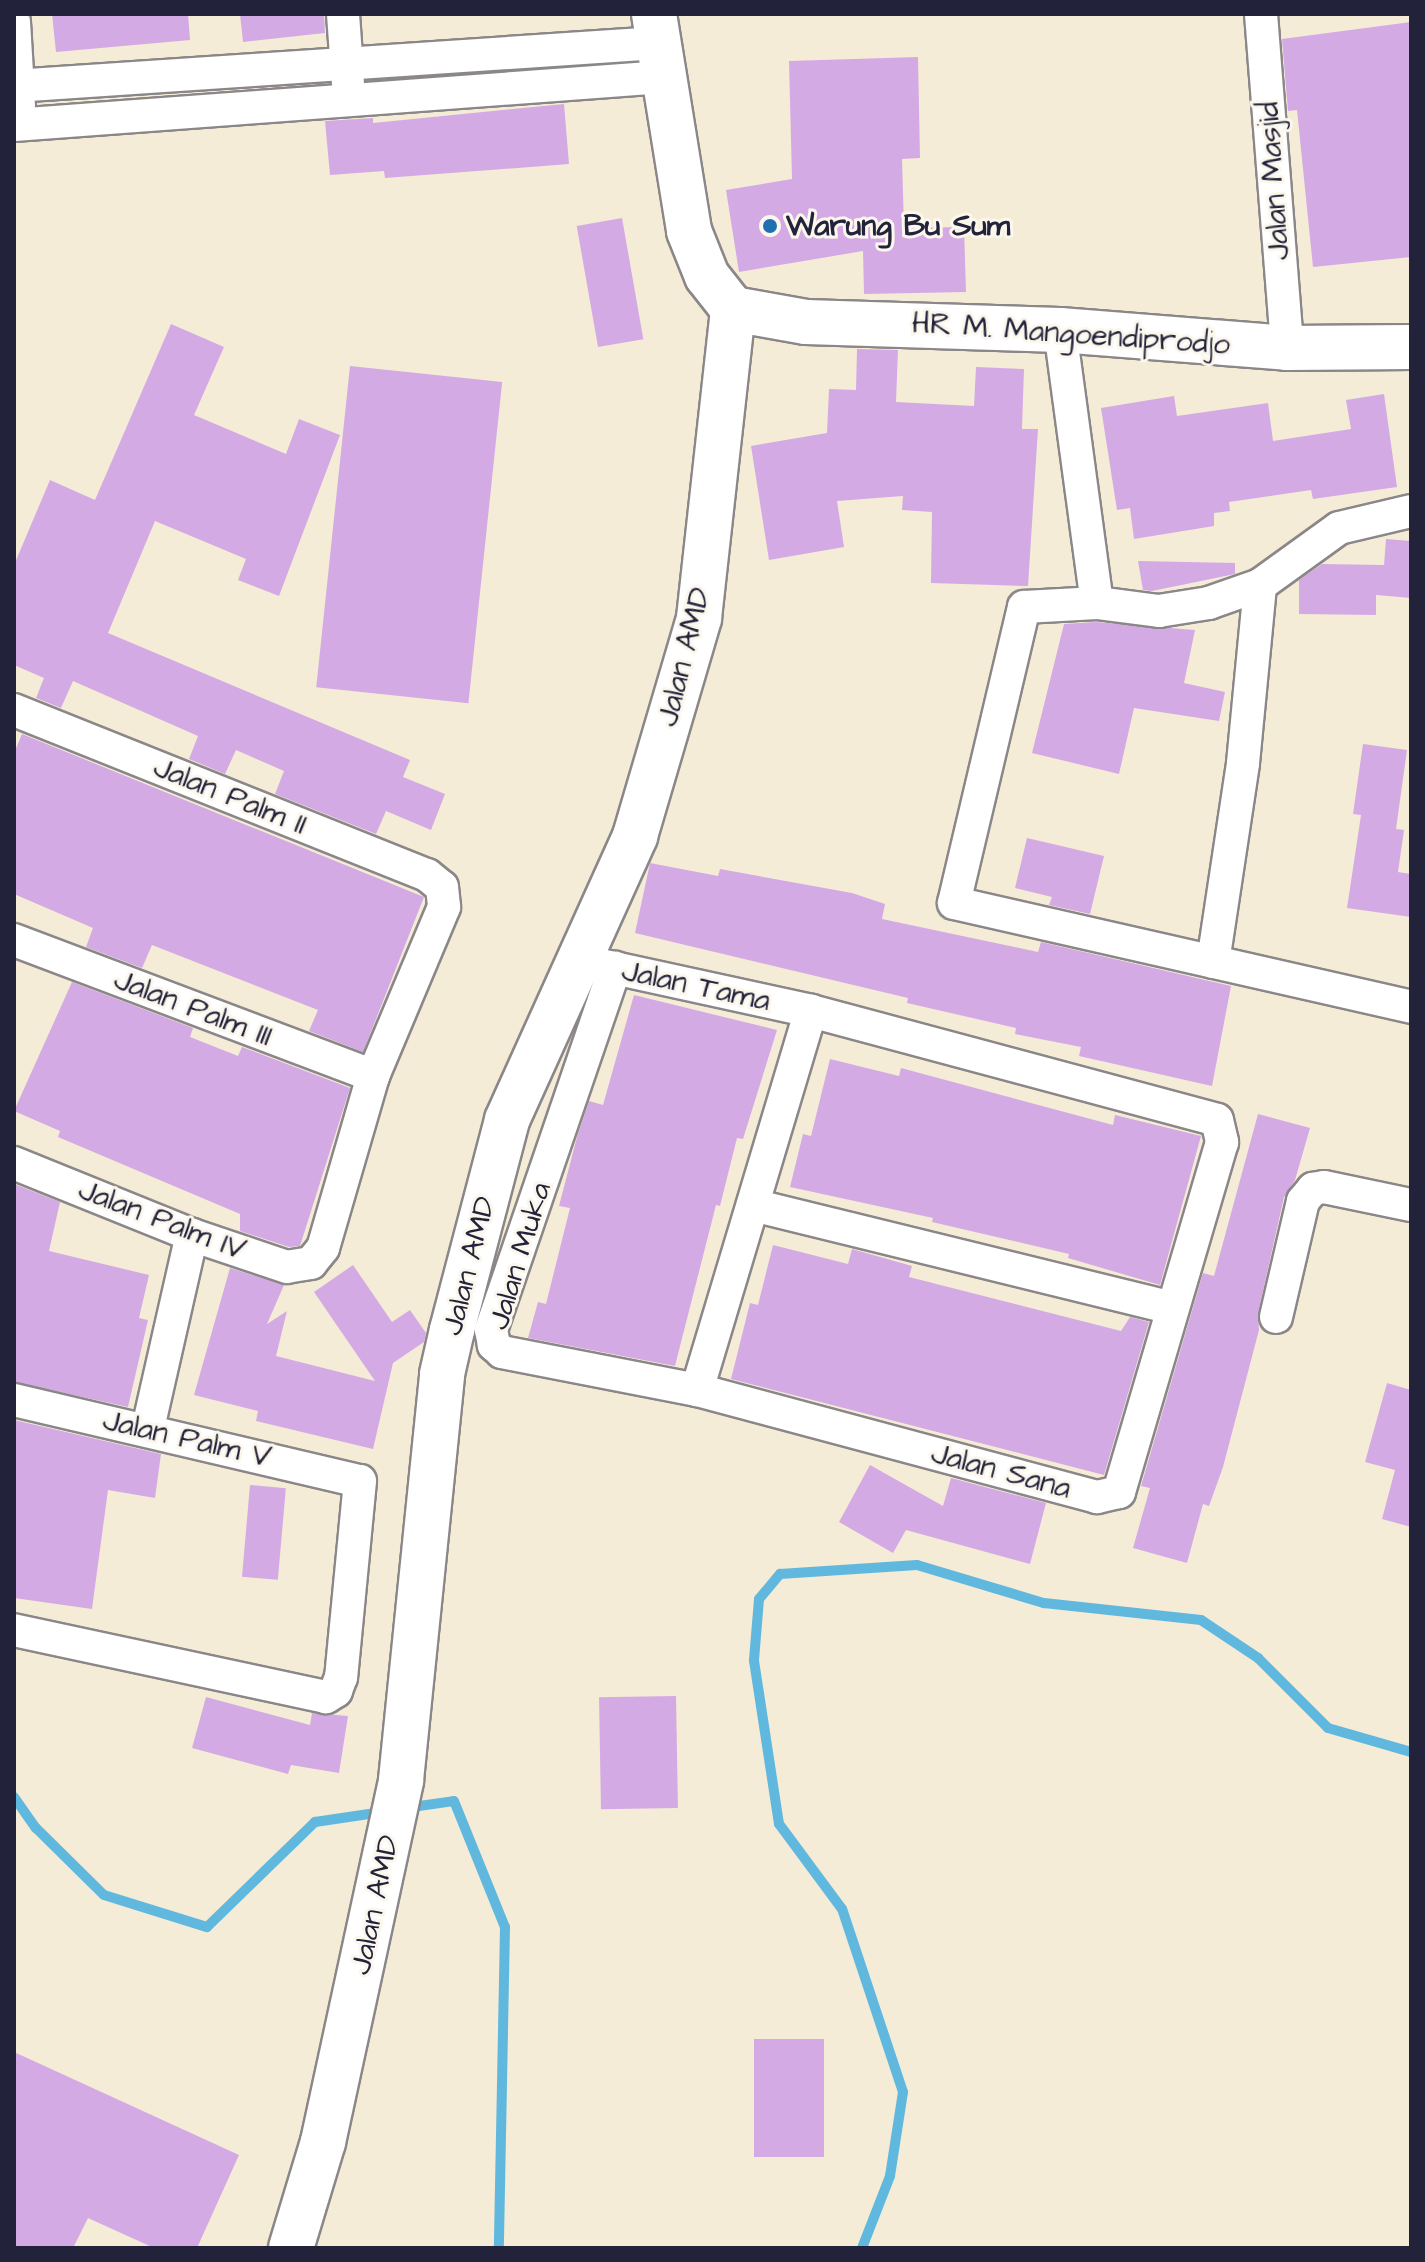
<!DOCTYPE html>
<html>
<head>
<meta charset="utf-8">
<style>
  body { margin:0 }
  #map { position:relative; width:1425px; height:2262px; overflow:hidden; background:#f4ecd6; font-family:"Architects Daughter",sans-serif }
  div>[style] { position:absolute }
  .stream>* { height:10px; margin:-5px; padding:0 5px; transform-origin:5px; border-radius:5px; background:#61b8de }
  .building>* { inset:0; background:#d4aae5; transform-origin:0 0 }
  .roads { filter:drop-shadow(2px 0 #8b8788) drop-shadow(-2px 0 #8b8788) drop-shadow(0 2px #8b8788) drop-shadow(0 -2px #8b8788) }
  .street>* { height:32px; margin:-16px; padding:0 16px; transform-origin:16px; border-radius:16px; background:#fff }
  .secondary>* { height:44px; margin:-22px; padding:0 22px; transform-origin:22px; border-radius:22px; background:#fff }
  .dots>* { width:22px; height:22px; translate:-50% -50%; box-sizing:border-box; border:4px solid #fbf7ec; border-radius:50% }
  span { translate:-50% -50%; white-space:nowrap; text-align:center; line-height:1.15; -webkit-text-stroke:6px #fbf7ec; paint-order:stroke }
  .street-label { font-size:30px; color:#22223b }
  .poi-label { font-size:30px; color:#22223b; font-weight:700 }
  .left { translate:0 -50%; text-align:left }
  .frame { position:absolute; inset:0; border:16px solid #22223b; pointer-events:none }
</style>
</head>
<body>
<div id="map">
  <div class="stream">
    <div style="left:14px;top:1797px;width:38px;rotate:55deg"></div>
    <div style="left:36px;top:1828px;width:95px;rotate:44.6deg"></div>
    <div style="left:104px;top:1895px;width:108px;rotate:17.3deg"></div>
    <div style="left:207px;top:1927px;width:151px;rotate:-44.2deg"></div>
    <div style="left:315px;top:1822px;width:68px;rotate:-8.5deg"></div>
    <div style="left:405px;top:1808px;width:49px;rotate:-8.1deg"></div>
    <div style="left:454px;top:1801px;width:136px;rotate:68deg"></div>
    <div style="left:505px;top:1927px;width:321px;rotate:91.1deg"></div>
    <div style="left:862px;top:2248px;width:77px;rotate:-68.7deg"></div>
    <div style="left:890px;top:2176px;width:85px;rotate:-81.2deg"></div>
    <div style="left:903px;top:2092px;width:193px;rotate:-108.4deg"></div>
    <div style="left:842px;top:1909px;width:106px;rotate:-126.5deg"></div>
    <div style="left:779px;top:1824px;width:166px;rotate:-98.7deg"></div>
    <div style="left:754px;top:1660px;width:61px;rotate:-85.3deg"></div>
    <div style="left:759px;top:1599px;width:33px;rotate:-50deg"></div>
    <div style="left:780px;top:1574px;width:137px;rotate:-3.8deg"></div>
    <div style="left:917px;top:1565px;width:133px;rotate:16.7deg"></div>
    <div style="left:1044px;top:1603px;width:158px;rotate:6.2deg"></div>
    <div style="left:1201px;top:1620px;width:69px;rotate:33.7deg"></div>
    <div style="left:1258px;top:1658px;width:99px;rotate:45deg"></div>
    <div style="left:1328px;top:1728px;width:86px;rotate:16.1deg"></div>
  </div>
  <div class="building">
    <div style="clip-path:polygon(52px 14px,188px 14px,190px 40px,56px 52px)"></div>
    <div style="clip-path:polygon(240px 14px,324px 14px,325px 33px,243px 42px)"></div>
    <div style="clip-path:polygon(1411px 22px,1411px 257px,1313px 267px,1297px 110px,1288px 111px,1282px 39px)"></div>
    <div style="clip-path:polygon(918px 57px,920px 158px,902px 159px,904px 228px,964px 227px,966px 292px,864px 294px,863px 251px,739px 272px,726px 190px,792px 179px,789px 61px)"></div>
    <div style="clip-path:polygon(564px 104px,569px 164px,385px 178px,384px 171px,330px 175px,325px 121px,373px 118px,373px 123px)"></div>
    <div style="left:622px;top:218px;width:123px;height:46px;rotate:80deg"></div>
    <div style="clip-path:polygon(171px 324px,224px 347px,194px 415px,286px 454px,299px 419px,340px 435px,279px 596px,238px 580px,246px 559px,155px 521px,108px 633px,410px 760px,403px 777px,445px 794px,431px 830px,386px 811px,376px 834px,275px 794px,284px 771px,236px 750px,225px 774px,189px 759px,198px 736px,73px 681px,61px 708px,36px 698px,44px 678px,14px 665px,14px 565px,50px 480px,95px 500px)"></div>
    <div style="clip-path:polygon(857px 349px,898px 350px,896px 402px,974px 406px,976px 367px,1024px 369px,1022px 429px,1038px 429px,1028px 586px,931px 583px,932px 512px,902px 510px,903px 496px,837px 501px,844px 547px,769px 560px,751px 446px,827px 433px,829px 389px,856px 390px)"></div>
    <div style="left:350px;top:366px;width:153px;height:323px;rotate:6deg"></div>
    <div style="clip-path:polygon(1384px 394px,1397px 487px,1313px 499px,1311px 490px,1229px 502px,1230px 511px,1214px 513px,1214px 526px,1134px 539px,1130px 508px,1117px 510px,1101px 408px,1174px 396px,1177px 416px,1268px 403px,1273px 441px,1351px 429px,1346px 400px)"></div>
    <div style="clip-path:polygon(1386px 539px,1411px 541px,1411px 598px,1376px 595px,1376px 615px,1299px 614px,1299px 580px,1322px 564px,1384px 565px)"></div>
    <div style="clip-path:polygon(1138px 561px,1235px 563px,1235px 574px,1152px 591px,1143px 590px)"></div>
    <div style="clip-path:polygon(1096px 622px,1195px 630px,1184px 683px,1225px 692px,1219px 721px,1134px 708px,1119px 774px,1032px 753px,1064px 624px)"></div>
    <div style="clip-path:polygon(22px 734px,424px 897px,363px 1052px,309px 1031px,318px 1010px,152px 945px,142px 968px,86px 947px,93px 928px,14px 894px,14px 753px)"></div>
    <div style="clip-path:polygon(1363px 744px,1407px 750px,1396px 829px,1404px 830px,1398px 872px,1411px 874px,1411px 917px,1347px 908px,1361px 815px,1353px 814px)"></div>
    <div style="clip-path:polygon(1027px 838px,1104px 856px,1090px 914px,1049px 905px,1052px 897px,1015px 888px)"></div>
    <div style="clip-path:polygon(650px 863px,718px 876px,720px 869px,852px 893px,885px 904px,882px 919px,1038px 952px,1041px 942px,1231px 986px,1212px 1086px,1079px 1056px,1081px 1047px,1015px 1034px,1016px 1028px,907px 1003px,908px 998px,635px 933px)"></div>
    <div style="clip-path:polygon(72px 982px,193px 1028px,190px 1037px,238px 1056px,242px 1047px,350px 1088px,300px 1246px,289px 1247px,240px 1231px,240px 1214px,58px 1137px,60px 1131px,14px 1111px)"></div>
    <div style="clip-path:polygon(634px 995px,777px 1030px,743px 1139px,737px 1138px,720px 1206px,716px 1205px,675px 1366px,528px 1338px,538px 1302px,546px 1304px,570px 1208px,559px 1206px,577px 1137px,589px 1101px,603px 1105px)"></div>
    <div style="clip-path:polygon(830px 1059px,899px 1076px,901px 1068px,1113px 1125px,1115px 1115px,1201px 1136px,1160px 1285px,1068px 1258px,1069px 1254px,932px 1222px,933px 1218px,790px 1187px,803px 1134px,811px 1136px)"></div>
    <div style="clip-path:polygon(1258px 1114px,1310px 1128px,1295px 1180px,1284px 1197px,1258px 1313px,1259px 1330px,1223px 1467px,1209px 1506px,1203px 1504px,1187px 1563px,1133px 1548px,1150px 1488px,1141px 1486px,1203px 1273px,1214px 1276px)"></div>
    <div style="clip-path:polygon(14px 1184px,60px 1202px,49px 1251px,149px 1275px,139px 1318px,148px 1320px,128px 1407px,14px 1382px)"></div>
    <div style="clip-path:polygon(773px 1245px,848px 1264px,852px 1249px,912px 1266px,909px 1277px,1121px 1331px,1130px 1317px,1149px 1322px,1104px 1475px,731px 1379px,750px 1303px,758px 1305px)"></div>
    <div style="clip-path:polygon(353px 1265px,392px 1322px,410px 1310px,426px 1333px,424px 1342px,393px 1363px,373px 1449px,256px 1421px,258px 1411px,194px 1395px,230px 1268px,284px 1285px,267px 1324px,287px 1311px,276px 1356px,375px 1381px,314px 1292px)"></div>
    <div style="clip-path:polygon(1387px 1383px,1411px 1390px,1411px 1527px,1382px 1519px,1395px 1470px,1365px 1462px)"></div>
    <div style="clip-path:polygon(14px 1420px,161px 1454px,155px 1498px,108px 1490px,92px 1609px,14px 1598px)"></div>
    <div style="clip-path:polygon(870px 1465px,943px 1506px,951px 1478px,1046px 1503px,1030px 1564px,906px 1530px,893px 1553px,839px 1522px)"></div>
    <div style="left:250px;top:1485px;width:36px;height:92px;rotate:5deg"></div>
    <div style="left:676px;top:1696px;width:112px;height:77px;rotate:89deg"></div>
    <div style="clip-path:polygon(206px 1697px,310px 1725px,312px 1713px,348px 1716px,339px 1773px,291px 1765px,288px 1774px,192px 1748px)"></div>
    <div style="left:824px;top:2039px;width:118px;height:70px;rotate:90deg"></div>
    <div style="clip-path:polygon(14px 2052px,239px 2155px,197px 2248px,154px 2248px,88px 2218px,73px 2248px,14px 2248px)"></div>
  </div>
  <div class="roads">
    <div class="street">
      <div style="left:343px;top:14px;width:69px;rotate:85.9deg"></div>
      <div style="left:1261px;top:14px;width:335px;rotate:85.5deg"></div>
      <div style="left:14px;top:22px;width:84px;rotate:86.6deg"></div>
      <div style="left:14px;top:86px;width:645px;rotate:-3.82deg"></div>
      <div style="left:14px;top:125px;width:651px;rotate:-4.23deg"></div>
      <div style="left:1060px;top:330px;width:275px;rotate:82.3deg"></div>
      <div style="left:1260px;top:585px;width:54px;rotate:160.6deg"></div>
      <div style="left:1209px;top:603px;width:51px;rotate:170.9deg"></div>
      <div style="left:1159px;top:611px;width:63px;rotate:-172.6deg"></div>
      <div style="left:1097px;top:603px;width:73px;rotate:176.9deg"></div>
      <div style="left:1024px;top:607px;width:304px;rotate:103.3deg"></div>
      <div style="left:954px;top:903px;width:469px;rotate:12.8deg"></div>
      <div style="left:14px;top:710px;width:445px;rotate:21.8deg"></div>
      <div style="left:427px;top:875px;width:19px;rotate:39deg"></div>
      <div style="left:442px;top:887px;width:20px;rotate:84deg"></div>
      <div style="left:444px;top:907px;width:183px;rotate:112.8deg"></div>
      <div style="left:373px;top:1076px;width:179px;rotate:106.2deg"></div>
      <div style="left:323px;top:1248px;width:19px;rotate:129deg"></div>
      <div style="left:311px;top:1263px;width:24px;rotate:171deg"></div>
      <div style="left:287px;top:1267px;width:100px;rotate:-161.4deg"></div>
      <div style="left:192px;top:1235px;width:192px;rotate:-158deg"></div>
      <div style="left:14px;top:940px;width:384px;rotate:20.7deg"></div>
      <div style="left:582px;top:961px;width:234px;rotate:12.3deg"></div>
      <div style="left:811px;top:1011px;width:420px;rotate:15deg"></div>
      <div style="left:1217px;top:1120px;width:23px;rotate:77deg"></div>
      <div style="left:1222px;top:1142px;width:365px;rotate:106.4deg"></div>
      <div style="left:1119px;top:1492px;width:23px;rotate:167deg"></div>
      <div style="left:1097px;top:1497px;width:414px;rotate:-165deg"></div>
      <div style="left:697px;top:1390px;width:199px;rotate:-169deg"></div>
      <div style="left:502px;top:1352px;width:11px;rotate:-139deg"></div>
      <div style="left:494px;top:1345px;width:15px;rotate:-101deg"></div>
      <div style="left:491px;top:1330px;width:383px;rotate:-71.1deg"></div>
      <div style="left:1213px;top:962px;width:201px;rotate:-81.4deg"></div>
      <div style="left:1243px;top:763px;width:179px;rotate:-84.5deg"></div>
      <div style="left:1260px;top:585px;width:97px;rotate:-35.8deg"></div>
      <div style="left:1339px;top:528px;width:74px;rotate:-13.3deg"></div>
      <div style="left:753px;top:1205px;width:431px;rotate:13.8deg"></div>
      <div style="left:1276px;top:1317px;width:119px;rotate:-76.9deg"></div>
      <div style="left:1303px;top:1201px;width:16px;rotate:-50deg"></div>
      <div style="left:1313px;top:1189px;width:11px;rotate:-10deg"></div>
      <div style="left:1324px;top:1187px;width:89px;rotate:11.7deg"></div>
      <div style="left:697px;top:1390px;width:396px;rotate:-73.3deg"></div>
      <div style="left:14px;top:1400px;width:355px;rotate:13.2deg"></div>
      <div style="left:360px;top:1481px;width:197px;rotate:95.5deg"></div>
      <div style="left:341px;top:1677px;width:15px;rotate:110deg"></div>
      <div style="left:336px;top:1691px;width:12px;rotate:149deg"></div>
      <div style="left:326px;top:1697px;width:319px;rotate:-167.9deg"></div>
      <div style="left:148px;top:1428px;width:198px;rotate:-77.2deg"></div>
    </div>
    <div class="secondary">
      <div style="left:654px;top:14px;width:220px;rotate:80.8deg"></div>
      <div style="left:689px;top:231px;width:48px;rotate:68.2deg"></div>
      <div style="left:707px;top:276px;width:42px;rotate:51.8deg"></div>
      <div style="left:733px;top:309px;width:74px;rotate:10.1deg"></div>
      <div style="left:806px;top:322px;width:254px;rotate:1.8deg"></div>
      <div style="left:1060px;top:330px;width:228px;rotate:4.5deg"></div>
      <div style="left:1287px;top:348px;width:124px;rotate:-0.5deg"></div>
      <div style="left:291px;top:2248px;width:111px;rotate:-73.2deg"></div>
      <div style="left:323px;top:2142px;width:370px;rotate:-77.8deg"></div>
      <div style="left:401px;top:1780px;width:408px;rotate:-84.2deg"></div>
      <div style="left:442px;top:1374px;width:45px;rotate:-77.2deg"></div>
      <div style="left:452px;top:1330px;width:217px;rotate:-75.3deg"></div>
      <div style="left:507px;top:1120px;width:312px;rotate:-65.7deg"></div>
      <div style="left:635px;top:836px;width:227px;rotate:-73.6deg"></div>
      <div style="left:699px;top:618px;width:311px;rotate:-83.7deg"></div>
    </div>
  </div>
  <div class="dots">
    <div style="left:770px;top:226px;background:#1f6fb2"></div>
  </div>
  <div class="street-label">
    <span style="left:1274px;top:181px;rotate:-94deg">Jalan Masjid</span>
    <span style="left:1071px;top:334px;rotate:4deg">HR M. Mangoendiprodjo</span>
    <span style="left:684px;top:657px;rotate:-76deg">Jalan AMD</span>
    <span style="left:230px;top:796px;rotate:22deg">Jalan Palm II</span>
    <span style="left:696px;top:986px;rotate:12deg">Jalan Tama</span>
    <span style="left:193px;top:1008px;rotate:21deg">Jalan Palm III</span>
    <span style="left:162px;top:1220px;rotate:21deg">Jalan Palm IV</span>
    <span style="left:520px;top:1256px;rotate:-73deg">Jalan Muka</span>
    <span style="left:469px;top:1266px;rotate:-76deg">Jalan AMD</span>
    <span style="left:187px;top:1439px;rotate:13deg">Jalan Palm V</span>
    <span style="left:1001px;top:1471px;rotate:15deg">Jalan Sana</span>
    <span style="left:375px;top:1905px;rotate:-78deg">Jalan AMD</span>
  </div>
  <div class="poi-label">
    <span class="left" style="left:786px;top:226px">Warung Bu Sum</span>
  </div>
  <div class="frame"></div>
</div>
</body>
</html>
